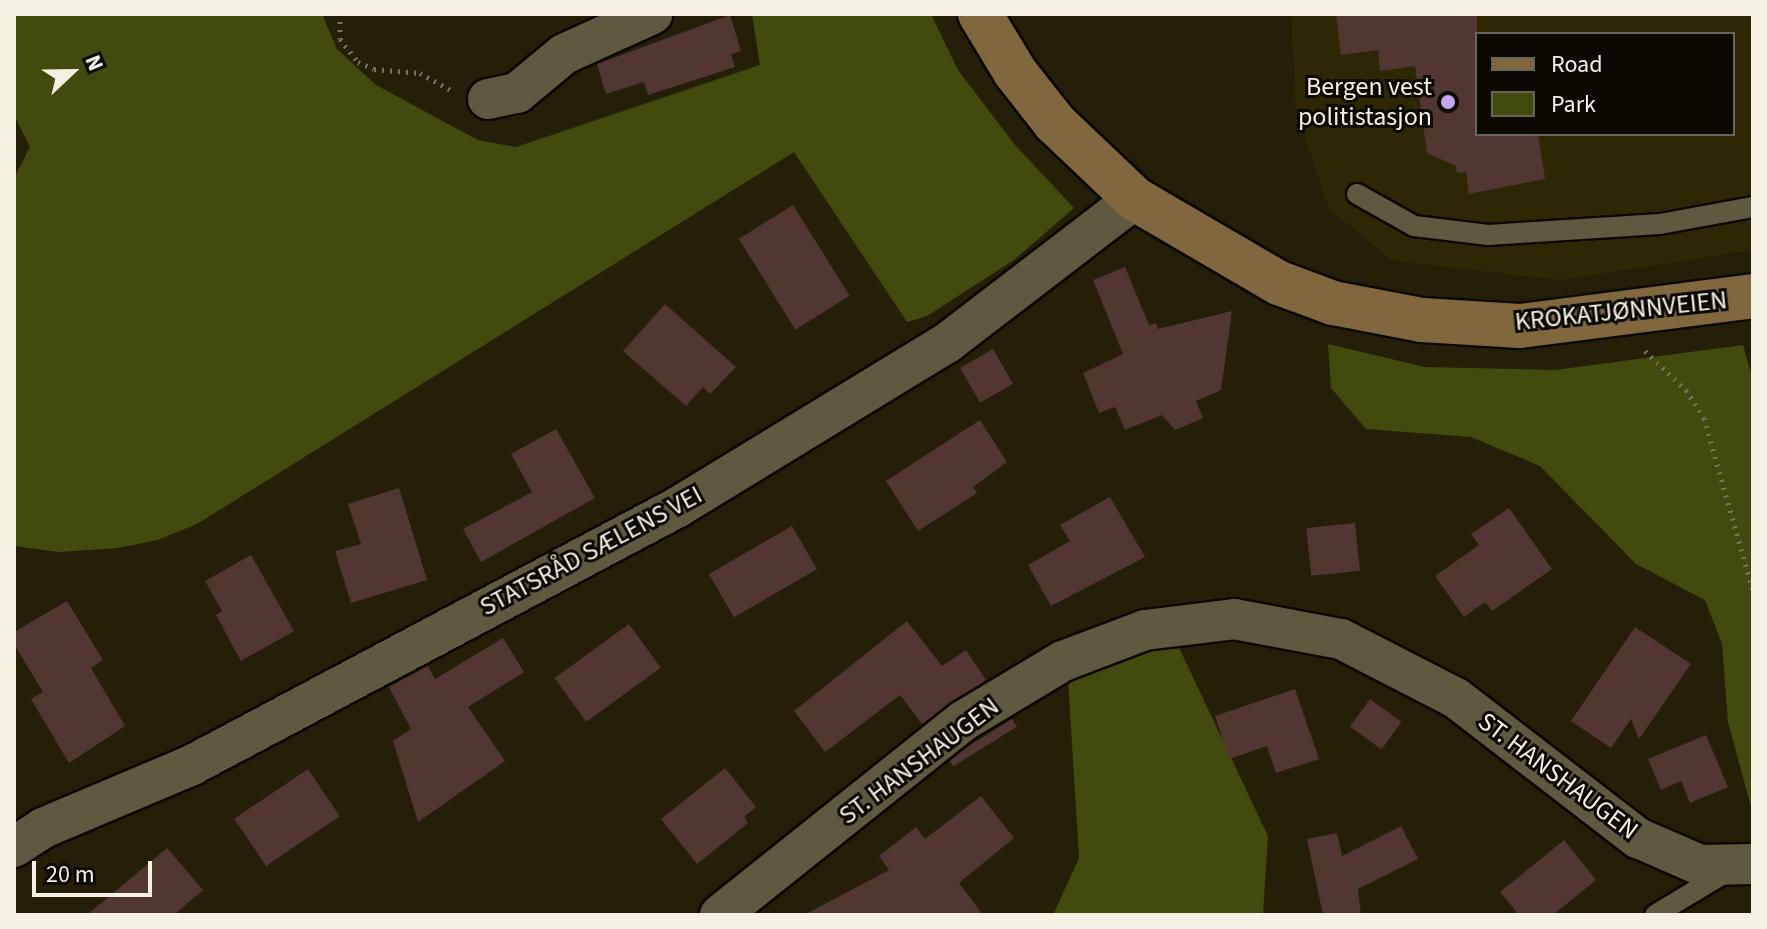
<!DOCTYPE html>
<html>
<head>
<meta charset="utf-8">
<style>
  body { margin:0 }
  #map { position:relative; width:1767px; height:929px; overflow:hidden; background:#241f06; font-family:"Source Sans 3",sans-serif }
  div>[style] { position:absolute }
  .built>* { inset:0; background:#2d2704 }
  .green>* { inset:0; background:#434a0e }
  .building>* { inset:0; background:#523631; transform-origin:0 0 }
  .path>* { height:5px; margin-top:-2.5px; transform-origin:0; background:repeating-linear-gradient(90deg,#76725d 0 2px,transparent 0 8px) }
  .roads { filter:drop-shadow(2px 0 #0d0800) drop-shadow(-2px 0 #0d0800) drop-shadow(0 2px #0d0800) drop-shadow(0 -2px #0d0800) }
  .service>* { height:20px; margin:-10px; padding:0 10px; transform-origin:10px; border-radius:10px; background:#5f5a3f }
  .minor>* { height:40px; margin:-20px; padding:0 20px; transform-origin:20px; border-radius:20px; background:#5f5a3f }
  .secondary>* { height:44px; margin:-22px; padding:0 22px; transform-origin:22px; border-radius:22px; background:#80673e }
  .dots>* { width:22px; height:22px; translate:-50% -50%; box-sizing:border-box; border:4px solid #0b0902; border-radius:50% }
  span { translate:-50% -50%; white-space:nowrap; text-align:center; line-height:1.15; -webkit-text-stroke:6px #0b0902; paint-order:stroke }
  .poi-label { font-size:26px; color:#f4f1e2 }
  .right { translate:-100% -50%; text-align:right }
  .street-label { font-size:26px; color:#f4f1e2 }
  .frame { position:absolute; inset:0; border:16px solid #f4f1e2; pointer-events:none }
  .legend { position:absolute; left:1475px; top:32px; width:260px; height:104px; box-sizing:border-box; background:#0b0902; border:2px solid #68665c; margin:0; padding:10px 14px; list-style:none; font-size:24px; color:#f4f1e2 }
  .legend li { display:flex; align-items:center; gap:16px; height:40px }
  .legend b { width:40px; border:2px solid #68665c }
  .north { position:absolute; left:32px; top:32px; width:80px; height:80px; -webkit-text-stroke:6px #0b0902; paint-order:stroke; rotate:68deg; font-size:22px; font-weight:700; line-height:32px; text-align:center; color:#f4f1e2 }
  .north::after { content:''; display:block; margin:auto; width:28px; height:36px; background:#f4f1e2; clip-path:polygon(50% 0,100% 100%,50% 72%,0 100%) }
  .scale { position:absolute; left:32px; top:861px; width:120px; height:36px; box-sizing:border-box; border:4px solid #f4f1e2; border-top:0; padding-left:10px; font-size:24px; line-height:28px; white-space:nowrap; color:#f4f1e2; -webkit-text-stroke:6px #0b0902; paint-order:stroke }
</style>
</head>
<body>
<div id="map">
  <div class="built">
    <div style="clip-path:polygon(evenodd,1291px 14px,1753px 14px,1753px 250px,1561px 280px,1393px 261px,1329px 209px,1296px 110px,1291px 14px,1477px 34px,1733px 34px,1733px 134px,1477px 134px,1477px 34px)"></div>
  </div>
  <div class="green">
    <div style="clip-path:polygon(14px 14px,322px 14px,337px 49px,376px 85px,478px 140px,516px 147px,760px 65px,752px 14px,931px 14px,958px 70px,1015px 145px,1074px 208px,1014px 260px,927px 316px,907px 322px,794px 152px,197px 524px,158px 540px,118px 548px,59px 552px,14px 546px,14px 178px,30px 147px,14px 115px)"></div>
    <div style="clip-path:polygon(1328px 344px,1425px 367px,1555px 370px,1743px 345px,1753px 381px,1753px 814px,1728px 722px,1722px 644px,1705px 600px,1636px 564px,1540px 466px,1471px 437px,1366px 429px,1331px 388px)"></div>
    <div style="clip-path:polygon(1173px 635px,1268px 836px,1263px 915px,1053px 915px,1079px 858px,1066px 646px)"></div>
  </div>
  <div class="building">
    <div style="clip-path:polygon(1336px 14px,1477px 14px,1477px 134px,1538px 134px,1545px 179px,1469px 194px,1466px 172px,1457px 173px,1456px 166px,1427px 153px,1415px 66px,1380px 71px,1378px 50px,1341px 55px)"></div>
    <div style="clip-path:polygon(730px 15px,741px 51px,731px 54px,735px 67px,648px 95px,644px 82px,606px 94px,597px 64px)"></div>
    <div style="left:793px;top:205px;width:107px;height:64px;rotate:58deg"></div>
    <div style="clip-path:polygon(1125px 267px,1149px 325px,1156px 323px,1158px 329px,1232px 311px,1221px 390px,1196px 401px,1203px 418px,1175px 430px,1162px 415px,1125px 430px,1115px 407px,1099px 413px,1083px 373px,1123px 354px,1093px 280px)"></div>
    <div style="clip-path:polygon(665px 304px,736px 367px,710px 394px,703px 387px,686px 406px,623px 351px)"></div>
    <div style="left:993px;top:349px;width:40px;height:38px;rotate:60deg"></div>
    <div style="clip-path:polygon(980px 420px,1007px 462px,973px 487px,977px 493px,918px 531px,886px 481px)"></div>
    <div style="clip-path:polygon(556px 429px,595px 498px,481px 562px,463px 529px,532px 492px,511px 454px)"></div>
    <div style="clip-path:polygon(399px 488px,427px 580px,351px 603px,335px 551px,361px 544px,348px 504px)"></div>
    <div style="clip-path:polygon(1110px 497px,1145px 557px,1051px 606px,1028px 565px,1070px 541px,1060px 525px)"></div>
    <div style="clip-path:polygon(1509px 508px,1552px 569px,1492px 611px,1485px 602px,1464px 617px,1435px 576px,1479px 545px,1471px 534px)"></div>
    <div style="left:1355px;top:523px;width:48px;height:49px;rotate:84deg"></div>
    <div style="left:792px;top:526px;width:50px;height:96px;rotate:60deg"></div>
    <div style="clip-path:polygon(251px 555px,294px 631px,241px 661px,216px 615px,222px 611px,205px 581px)"></div>
    <div style="clip-path:polygon(67px 601px,103px 660px,91px 668px,125px 726px,69px 763px,31px 699px,43px 692px,14px 644px,14px 632px)"></div>
    <div style="clip-path:polygon(907px 621px,942px 666px,966px 650px,986px 680px,922px 724px,900px 695px,825px 752px,794px 711px)"></div>
    <div style="left:629px;top:624px;width:54px;height:92px;rotate:54deg"></div>
    <div style="clip-path:polygon(1635px 627px,1691px 664px,1639px 739px,1631px 719px,1611px 748px,1571px 721px)"></div>
    <div style="clip-path:polygon(503px 638px,524px 672px,468px 707px,505px 761px,418px 822px,393px 741px,411px 729px,389px 687px,428px 666px,435px 679px)"></div>
    <div style="clip-path:polygon(1295px 689px,1319px 759px,1276px 773px,1267px 746px,1229px 759px,1215px 716px)"></div>
    <div style="left:1370px;top:699px;width:39px;height:34px;rotate:36deg"></div>
    <div style="left:1012px;top:719px;width:9px;height:75px;rotate:58deg"></div>
    <div style="clip-path:polygon(1706px 735px,1728px 787px,1690px 803px,1681px 781px,1661px 790px,1648px 759px)"></div>
    <div style="clip-path:polygon(725px 768px,756px 807px,744px 817px,748px 823px,697px 864px,661px 819px)"></div>
    <div style="left:308px;top:769px;width:57px;height:89px;rotate:56deg"></div>
    <div style="clip-path:polygon(981px 796px,1014px 838px,959px 883px,983px 915px,804px 915px,889px 870px,879px 856px,916px 827px,925px 839px)"></div>
    <div style="clip-path:polygon(1401px 826px,1418px 859px,1358px 889px,1361px 915px,1323px 915px,1307px 839px,1337px 833px,1342px 856px)"></div>
    <div style="clip-path:polygon(1564px 840px,1596px 880px,1553px 915px,1519px 915px,1500px 892px)"></div>
    <div style="clip-path:polygon(167px 848px,203px 890px,174px 915px,87px 915px)"></div>
  </div>
  <div class="path">
    <div style="left:340px;top:14px;width:25px;rotate:90deg"></div>
    <div style="left:340px;top:39px;width:29px;rotate:52deg"></div>
    <div style="left:358px;top:62px;width:17px;rotate:24deg"></div>
    <div style="left:374px;top:69px;width:46px;rotate:5deg"></div>
    <div style="left:420px;top:73px;width:35px;rotate:29deg"></div>
    <div style="left:1645px;top:351px;width:57px;rotate:43.6deg"></div>
    <div style="left:1686px;top:390px;width:33px;rotate:57deg"></div>
    <div style="left:1704px;top:418px;width:180px;rotate:74.2deg"></div>
  </div>
  <div class="roads">
    <div class="service">
      <div style="left:1357px;top:194px;width:65px;rotate:29.3deg"></div>
      <div style="left:1414px;top:226px;width:75px;rotate:6.9deg"></div>
      <div style="left:1488px;top:235px;width:172px;rotate:-3.7deg"></div>
      <div style="left:1660px;top:224px;width:95px;rotate:-10.4deg"></div>
      <div style="left:1655px;top:915px;width:85px;rotate:-31.1deg"></div>
    </div>
    <div class="minor">
      <div style="left:488px;top:99px;width:30px;rotate:-12deg"></div>
      <div style="left:517px;top:93px;width:61px;rotate:-39.7deg"></div>
      <div style="left:564px;top:54px;width:97px;rotate:-24.4deg"></div>
      <div style="left:14px;top:847px;width:35px;rotate:-33deg"></div>
      <div style="left:43px;top:828px;width:162px;rotate:-22.9deg"></div>
      <div style="left:192px;top:765px;width:550px;rotate:-27.96deg"></div>
      <div style="left:678px;top:507px;width:315px;rotate:-31.4deg"></div>
      <div style="left:947px;top:343px;width:237px;rotate:-37.5deg"></div>
      <div style="left:720px;top:915px;width:311px;rotate:-38.6deg"></div>
      <div style="left:963px;top:721px;width:117px;rotate:-31deg"></div>
      <div style="left:1063px;top:661px;width:88px;rotate:-20.7deg"></div>
      <div style="left:1145px;top:630px;width:90px;rotate:-7deg"></div>
      <div style="left:1234px;top:619px;width:109px;rotate:10.6deg"></div>
      <div style="left:1341px;top:639px;width:129px;rotate:27.2deg"></div>
      <div style="left:1456px;top:698px;width:230px;rotate:37.6deg"></div>
      <div style="left:1638px;top:838px;width:68px;rotate:23.5deg"></div>
      <div style="left:1700px;top:865px;width:53px;rotate:-1.1deg"></div>
    </div>
    <div class="secondary">
      <div style="left:980px;top:14px;width:68px;rotate:58.9deg"></div>
      <div style="left:1015px;top:72px;width:65px;rotate:51.9deg"></div>
      <div style="left:1055px;top:123px;width:110px;rotate:43.5deg"></div>
      <div style="left:1135px;top:199px;width:167px;rotate:30.3deg"></div>
      <div style="left:1279px;top:283px;width:58px;rotate:20.3deg"></div>
      <div style="left:1333px;top:303px;width:91px;rotate:10.8deg"></div>
      <div style="left:1422px;top:320px;width:98px;rotate:3.5deg"></div>
      <div style="left:1520px;top:326px;width:235px;rotate:-7.3deg"></div>
    </div>
  </div>
  <div class="dots">
    <div style="left:1448px;top:102px;background:#c2a8f2"></div>
  </div>
  <div class="poi-label">
    <span class="right" style="left:1432px;top:102px">Bergen vest<br>politistasjon</span>
  </div>
  <div class="street-label">
    <span style="left:1621px;top:311px;rotate:-6deg">KROKATJØNNVEIEN</span>
    <span style="left:591px;top:551px;rotate:-28deg">STATSRÅD SÆLENS VEI</span>
    <span style="left:919px;top:761px;rotate:-37deg">ST. HANSHAUGEN</span>
    <span style="left:1558px;top:776px;rotate:37deg">ST. HANSHAUGEN</span>
  </div>
  <div class="frame"></div>
  <ul class="legend">
  <li><b style="height:10px;background:#80673e"></b>Road</li>
  <li><b style="height:22px;background:#434a0e"></b>Park</li>
  </ul>
  <div class="north">N</div>
  <div class="scale">20 m</div>
</div>
</body>
</html>
